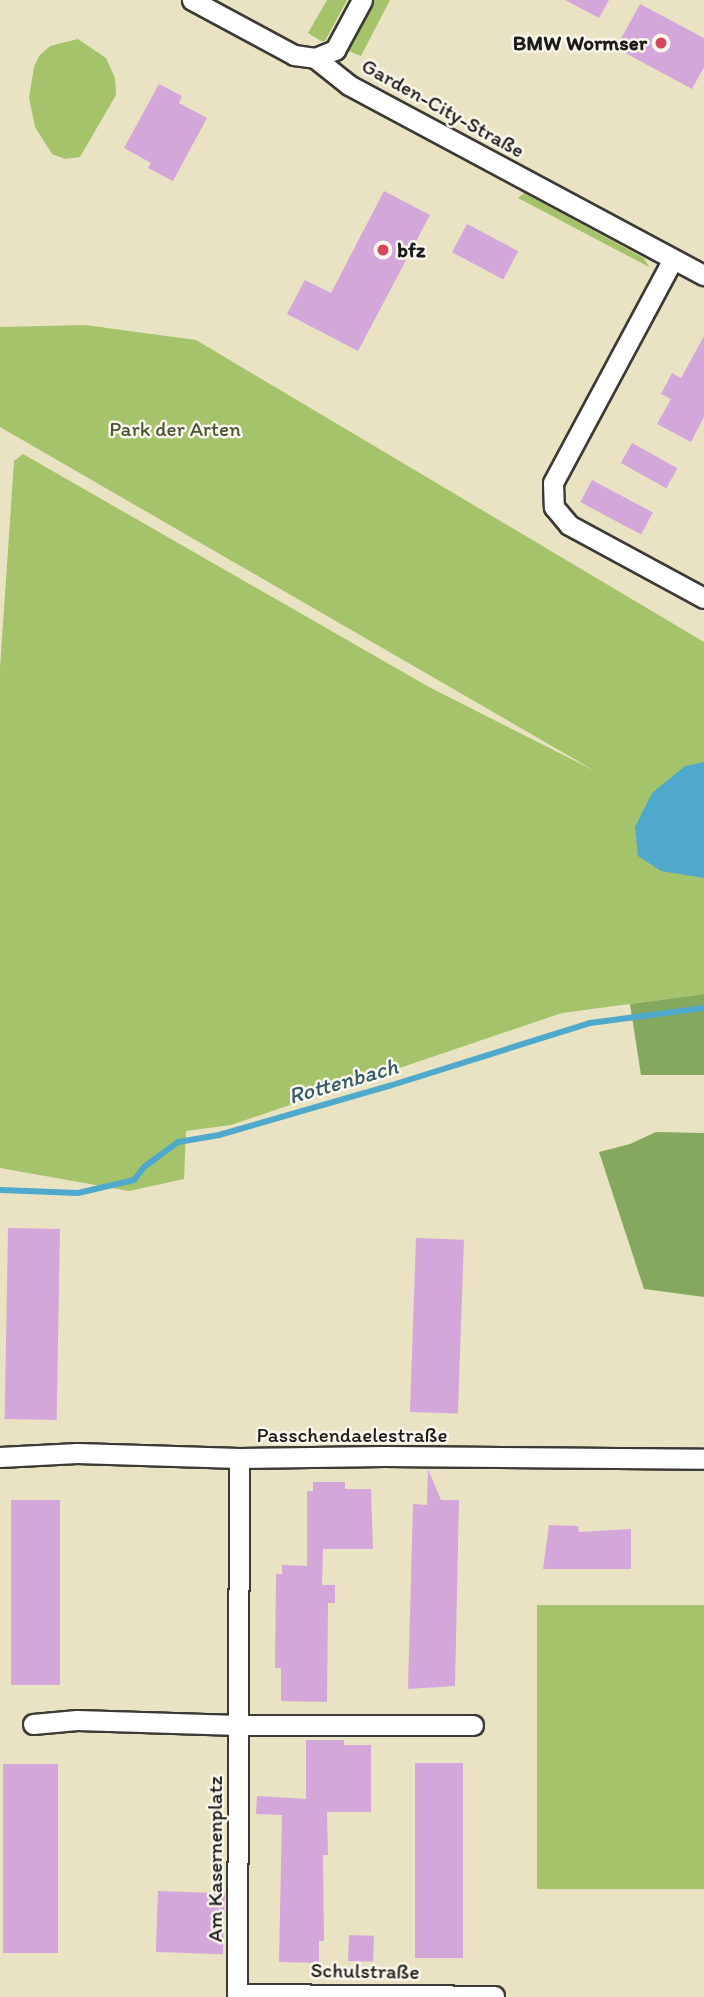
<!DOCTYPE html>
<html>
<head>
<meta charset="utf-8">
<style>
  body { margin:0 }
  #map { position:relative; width:704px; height:1997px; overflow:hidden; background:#eae3c3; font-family:Itim,sans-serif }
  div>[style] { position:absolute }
  .green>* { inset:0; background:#a5c36a; transform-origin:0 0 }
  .forest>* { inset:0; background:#84a95e }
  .water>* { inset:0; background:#4ea9cc }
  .stream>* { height:6px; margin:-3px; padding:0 3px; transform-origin:3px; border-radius:3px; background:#4ea9cc }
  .building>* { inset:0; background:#d3a7da; transform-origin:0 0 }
  .roads { filter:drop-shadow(2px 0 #3b3a35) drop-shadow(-2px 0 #3b3a35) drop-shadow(0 2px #3b3a35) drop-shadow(0 -2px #3b3a35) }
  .street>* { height:19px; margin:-9.5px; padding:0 9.5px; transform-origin:9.5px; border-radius:9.5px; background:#fff }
  .dots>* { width:19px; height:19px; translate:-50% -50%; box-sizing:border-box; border:4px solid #fbf7ec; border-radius:50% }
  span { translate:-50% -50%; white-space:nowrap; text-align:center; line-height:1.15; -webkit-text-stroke:5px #fbf7ec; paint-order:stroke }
  .poi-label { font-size:21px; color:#1c1c1c; font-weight:700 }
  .right { translate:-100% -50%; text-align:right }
  .left { translate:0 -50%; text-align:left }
  .street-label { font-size:21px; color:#1c1c1c }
  .park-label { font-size:21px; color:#4c5637 }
  .water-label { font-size:23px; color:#325b6b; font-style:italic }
</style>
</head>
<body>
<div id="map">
  <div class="green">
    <div style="clip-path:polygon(327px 0,347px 0,325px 41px,321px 41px,308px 33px)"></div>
    <div style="clip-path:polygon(371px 0,390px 0,361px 56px,346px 50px)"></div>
    <div style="clip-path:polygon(78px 39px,106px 58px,115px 78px,116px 95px,80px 157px,65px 159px,52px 154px,35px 127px,29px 98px,34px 67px,39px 56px,50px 46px)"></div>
    <div style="clip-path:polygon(524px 193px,644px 258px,649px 267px,518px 198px)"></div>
    <div style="clip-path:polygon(85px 325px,196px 340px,704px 642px,704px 994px,562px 1013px,231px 1125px,186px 1131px,184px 1179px,129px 1191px,0 1168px,0 668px,14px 461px,23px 454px,429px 687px,595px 771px,0 427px,0 327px)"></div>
    <div style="left:537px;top:1605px;width:167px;height:284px"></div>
  </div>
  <div class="forest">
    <div style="clip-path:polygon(704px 994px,704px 1075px,641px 1075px,630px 1004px)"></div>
    <div style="clip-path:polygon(656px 1132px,704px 1133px,704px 1297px,644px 1289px,599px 1152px,630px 1144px)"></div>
  </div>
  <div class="water">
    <div style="clip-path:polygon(704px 762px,704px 878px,661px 871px,638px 856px,635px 827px,652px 793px,685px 766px)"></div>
  </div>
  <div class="stream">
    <div style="left:1px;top:1190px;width:77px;rotate:2.2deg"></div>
    <div style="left:78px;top:1193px;width:57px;rotate:-13.1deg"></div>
    <div style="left:134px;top:1180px;width:16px;rotate:-52deg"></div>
    <div style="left:144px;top:1167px;width:42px;rotate:-36.3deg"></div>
    <div style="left:178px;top:1142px;width:42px;rotate:-9.7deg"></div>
    <div style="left:219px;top:1135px;width:177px;rotate:-16.1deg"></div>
    <div style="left:389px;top:1086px;width:211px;rotate:-17.4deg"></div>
    <div style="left:590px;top:1023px;width:115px;rotate:-7.5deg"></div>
  </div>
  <div class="building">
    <div style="clip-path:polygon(565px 0,609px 0,599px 18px)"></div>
    <div style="clip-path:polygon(640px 4px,704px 38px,704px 67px,692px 89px,616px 48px)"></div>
    <div style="clip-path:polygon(159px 84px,182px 96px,179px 103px,207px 118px,173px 181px,148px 168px,151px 163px,124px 148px)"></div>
    <div style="clip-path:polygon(384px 191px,430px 215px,358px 351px,287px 314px,305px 280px,331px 293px)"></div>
    <div style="left:467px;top:224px;width:58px;height:32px;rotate:28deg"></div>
    <div style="clip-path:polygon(704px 336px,704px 417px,691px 442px,657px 424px,671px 399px,661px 394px,672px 373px,681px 378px)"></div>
    <div style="left:632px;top:443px;width:52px;height:23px;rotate:29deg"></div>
    <div style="left:592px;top:480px;width:69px;height:25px;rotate:28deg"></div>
    <div style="left:8px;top:1228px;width:52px;height:191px;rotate:1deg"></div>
    <div style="left:416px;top:1238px;width:48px;height:174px;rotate:2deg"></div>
    <div style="clip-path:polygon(428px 1469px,441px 1500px,459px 1500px,455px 1686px,408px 1689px,413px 1504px,427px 1505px)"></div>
    <div style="clip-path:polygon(313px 1482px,345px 1482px,345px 1489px,371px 1489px,373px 1549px,323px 1549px,322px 1585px,335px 1585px,335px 1603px,328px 1603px,327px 1702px,281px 1701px,281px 1668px,275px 1668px,276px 1574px,282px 1574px,282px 1565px,307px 1566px,307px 1491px,313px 1491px)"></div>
    <div style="left:11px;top:1500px;width:49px;height:185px"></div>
    <div style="clip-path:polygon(549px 1525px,578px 1526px,579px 1532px,631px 1529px,631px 1569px,543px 1569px)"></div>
    <div style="clip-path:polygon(306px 1740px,344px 1740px,344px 1745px,371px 1745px,371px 1812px,327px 1812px,328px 1855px,323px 1855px,324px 1941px,319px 1941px,319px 1963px,279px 1962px,282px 1815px,256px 1814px,257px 1796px,306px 1799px)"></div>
    <div style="left:415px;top:1763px;width:48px;height:195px"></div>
    <div style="left:3px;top:1764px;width:55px;height:189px"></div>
    <div style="left:158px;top:1891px;width:67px;height:61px;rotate:2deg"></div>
    <div style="left:349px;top:1935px;width:25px;height:26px;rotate:2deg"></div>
  </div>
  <div class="roads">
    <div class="street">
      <div style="left:192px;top:0;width:116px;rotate:28.3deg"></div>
      <div style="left:294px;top:55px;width:21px;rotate:8deg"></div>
      <div style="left:315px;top:58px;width:43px;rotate:38.5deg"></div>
      <div style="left:349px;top:85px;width:403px;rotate:28.2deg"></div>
      <div style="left:315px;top:58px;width:22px;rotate:-22deg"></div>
      <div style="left:335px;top:50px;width:57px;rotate:-61.6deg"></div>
      <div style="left:673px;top:259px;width:254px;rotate:118.2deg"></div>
      <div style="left:553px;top:483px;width:24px;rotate:88deg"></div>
      <div style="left:554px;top:507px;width:23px;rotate:50deg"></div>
      <div style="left:569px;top:525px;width:153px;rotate:28.4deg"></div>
      <div style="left:0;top:1457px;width:77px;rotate:-3deg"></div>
      <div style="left:77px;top:1453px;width:162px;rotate:1.8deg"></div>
      <div style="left:239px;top:1458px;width:145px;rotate:-0.8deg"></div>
      <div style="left:384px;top:1456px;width:320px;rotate:0.5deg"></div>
      <div style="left:239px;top:1458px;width:536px;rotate:90.21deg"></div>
      <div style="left:237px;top:1994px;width:257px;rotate:0.4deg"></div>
      <div style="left:33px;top:1724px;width:44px;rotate:-5.2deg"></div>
      <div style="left:77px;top:1720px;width:161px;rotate:1.8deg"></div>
      <div style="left:238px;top:1725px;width:235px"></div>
    </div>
  </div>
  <div class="dots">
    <div style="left:661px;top:43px;background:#d1495b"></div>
    <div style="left:383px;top:250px;background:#d1495b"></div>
  </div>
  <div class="poi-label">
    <span class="right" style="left:647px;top:43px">BMW Wormser</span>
    <span class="left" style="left:397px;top:250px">bfz</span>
  </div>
  <div class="street-label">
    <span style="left:443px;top:108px;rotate:29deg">Garden-City-Straße</span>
    <span style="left:352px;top:1435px">Passchendaelestraße</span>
    <span style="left:215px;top:1859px;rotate:-90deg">Am Kasernenplatz</span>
    <span style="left:365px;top:1971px;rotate:1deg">Schulstraße</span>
  </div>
  <div class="park-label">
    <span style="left:175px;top:429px">Park der Arten</span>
  </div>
  <div class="water-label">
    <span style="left:343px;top:1081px;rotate:-16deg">Rottenbach</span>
  </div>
</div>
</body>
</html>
